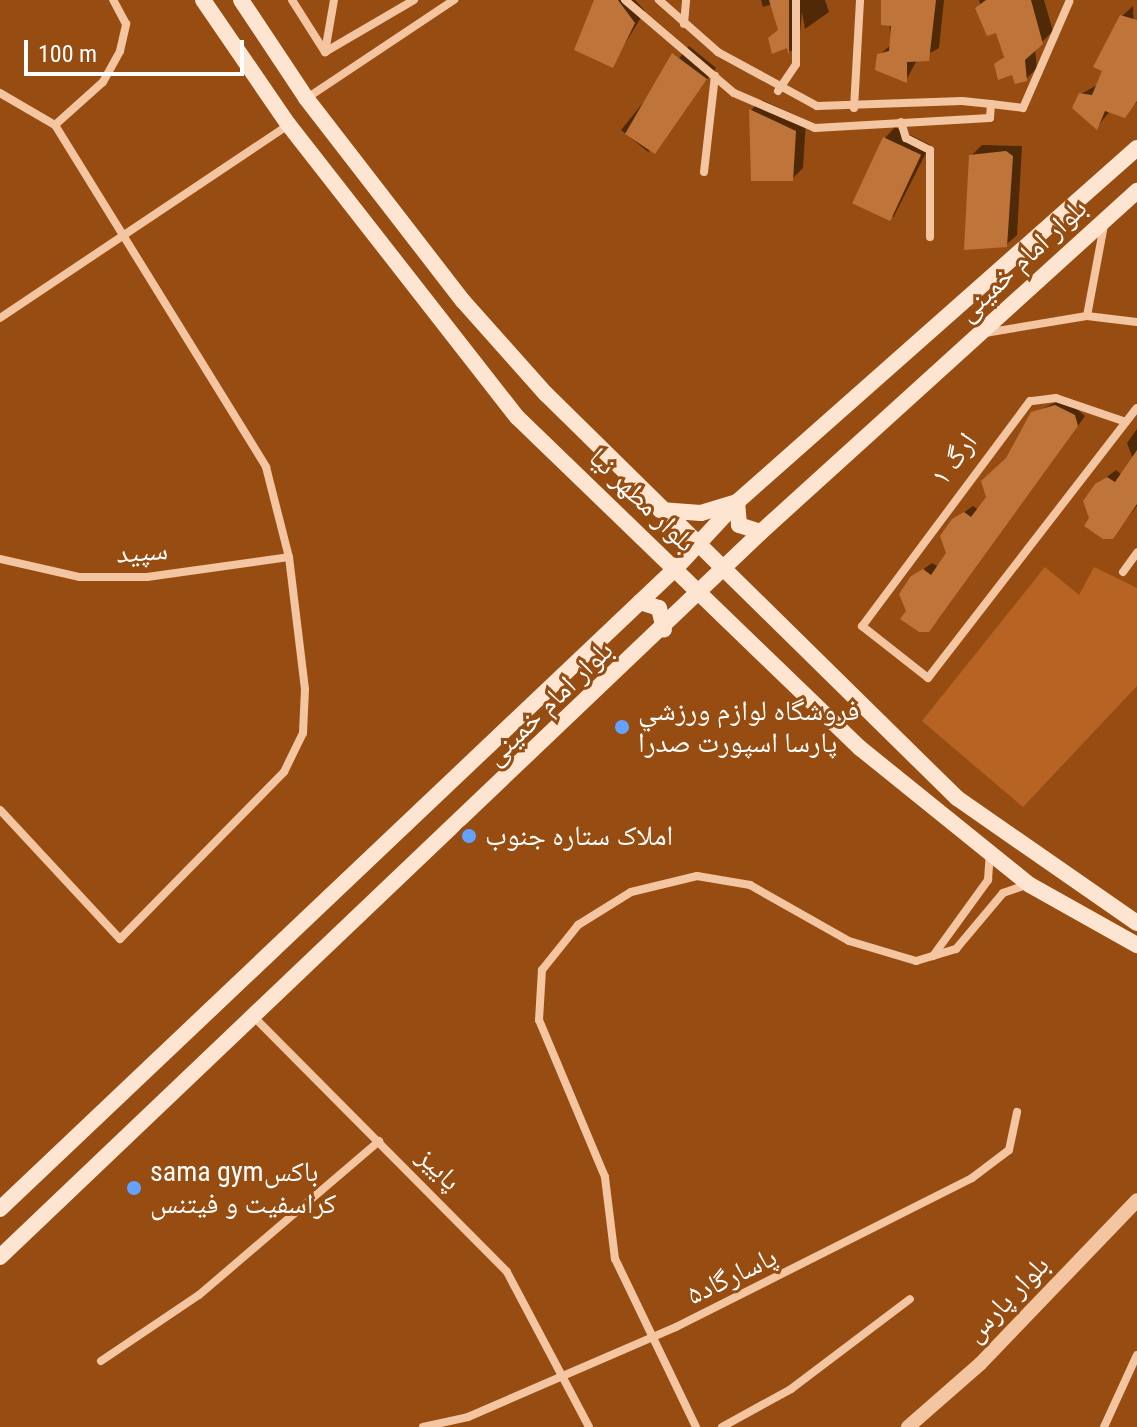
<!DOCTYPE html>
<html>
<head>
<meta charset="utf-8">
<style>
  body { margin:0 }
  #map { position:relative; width:1137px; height:1427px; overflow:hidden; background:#974d11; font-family:"Roboto Condensed","Noto Naskh Arabic",sans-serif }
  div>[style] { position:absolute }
  .green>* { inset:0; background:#b66324 }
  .shadow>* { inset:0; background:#0007; transform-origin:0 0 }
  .building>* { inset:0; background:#bf743a; transform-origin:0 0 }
  .minor>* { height:8px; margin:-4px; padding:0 4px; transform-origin:4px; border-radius:4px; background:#f4c5a1 }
  .tertiary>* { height:14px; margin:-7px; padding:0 7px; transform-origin:7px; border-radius:7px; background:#f4c5a1 }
  .secondary>* { height:16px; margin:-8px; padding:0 8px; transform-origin:8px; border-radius:8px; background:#fde5d1 }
  .dots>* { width:22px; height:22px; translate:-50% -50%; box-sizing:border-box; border:4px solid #974d11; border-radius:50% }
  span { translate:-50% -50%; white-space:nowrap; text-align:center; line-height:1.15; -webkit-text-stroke:6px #974d11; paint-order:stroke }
  .street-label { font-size:28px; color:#fff }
  .poi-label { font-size:28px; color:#fff }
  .left { translate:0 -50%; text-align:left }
  .scale { position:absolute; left:24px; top:40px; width:220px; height:36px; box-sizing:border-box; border:4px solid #fff; border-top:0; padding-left:10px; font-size:24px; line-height:28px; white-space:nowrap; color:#fff; -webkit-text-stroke:6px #974d11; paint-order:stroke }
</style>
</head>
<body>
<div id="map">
  <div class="green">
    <div style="clip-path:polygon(1045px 567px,1079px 595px,1094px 567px,1137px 588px,1137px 686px,1023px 807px,922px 721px)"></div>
  </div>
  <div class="shadow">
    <div style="clip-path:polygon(597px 0,635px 0,645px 11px,612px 65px)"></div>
    <div style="clip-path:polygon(761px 0,825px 0,829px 12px,805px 29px,802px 12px,799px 43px,790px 52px,772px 4px,763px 7px)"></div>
    <div style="clip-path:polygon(886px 0,944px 0,939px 48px,917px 60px,906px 80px,879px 55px,892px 44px)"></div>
    <div style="clip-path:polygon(979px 0,1044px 0,1053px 31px,1035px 49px,1037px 68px,1026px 79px,996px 65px,1005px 55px,997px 30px,988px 33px)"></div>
    <div style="clip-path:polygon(1133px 6px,1137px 102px,1125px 115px,1110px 111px,1097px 127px,1081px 94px,1099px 84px,1122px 16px)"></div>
    <div style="left:689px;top:46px;width:35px;height:108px;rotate:39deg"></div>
    <div style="clip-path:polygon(762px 100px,806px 120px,803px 168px,792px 179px,753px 179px,751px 110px)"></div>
    <div style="clip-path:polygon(895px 127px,930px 145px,893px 218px,885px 138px)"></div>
    <div style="clip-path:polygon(982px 145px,1022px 146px,1017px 235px,1006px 245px,971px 156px)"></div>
    <div style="clip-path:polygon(1064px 398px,1085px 416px,937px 621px,908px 611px,913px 577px,932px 563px,939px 567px,948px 553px,953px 520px,973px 506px,979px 510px,1032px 414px)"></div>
    <div style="clip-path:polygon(1137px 429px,1137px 506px,1112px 537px,1092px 518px,1096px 485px,1116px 470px,1122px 475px,1133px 459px,1127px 443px)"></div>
  </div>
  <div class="building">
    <div style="clip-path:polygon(594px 0,618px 0,635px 23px,613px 68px,574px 50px)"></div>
    <div style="clip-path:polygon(769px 0,789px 0,789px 55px,787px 48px,772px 54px,768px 38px,778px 30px)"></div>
    <div style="clip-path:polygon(881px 0,936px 0,929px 61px,907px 62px,907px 83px,875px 70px,877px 54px,889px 51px,891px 26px,881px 25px)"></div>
    <div style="clip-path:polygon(986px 0,1031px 0,1043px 44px,1025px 60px,1027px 81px,1015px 84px,1012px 75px,998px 80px,994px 64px,1004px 57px,996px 33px,987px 36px,975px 8px)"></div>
    <div style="clip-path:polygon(1120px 15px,1137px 20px,1137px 101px,1125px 118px,1105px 111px,1097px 130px,1072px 108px,1079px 93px,1092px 95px,1102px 71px,1093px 67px)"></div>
    <div style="clip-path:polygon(672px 53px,707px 79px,655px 154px,625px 134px)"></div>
    <div style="clip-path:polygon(749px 109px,796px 131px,793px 181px,751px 181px)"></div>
    <div style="left:883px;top:137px;width:42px;height:73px;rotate:25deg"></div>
    <div style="clip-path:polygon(1006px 151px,1013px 156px,1007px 247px,964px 250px,969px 155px)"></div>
    <div style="clip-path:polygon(1055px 405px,1075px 415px,1078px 426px,929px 632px,919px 632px,900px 619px,906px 611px,899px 594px,911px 576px,923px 569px,931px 575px,946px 553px,940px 536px,952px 519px,964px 512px,971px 517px,986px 497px,981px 481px,1006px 458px,1031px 412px)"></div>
    <div style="clip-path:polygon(1137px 450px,1137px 504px,1113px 539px,1103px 539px,1084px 526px,1089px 518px,1083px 501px,1095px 484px,1107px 477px,1115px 482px)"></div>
  </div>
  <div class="minor">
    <div style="left:292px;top:0;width:62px;rotate:57.6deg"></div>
    <div style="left:325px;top:52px;width:103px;rotate:-30.3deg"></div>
    <div style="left:625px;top:0;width:143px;rotate:40.5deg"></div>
    <div style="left:734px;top:93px;width:88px;rotate:23.4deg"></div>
    <div style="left:815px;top:128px;width:175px;rotate:-3.3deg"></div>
    <div style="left:990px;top:118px;width:14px;rotate:-86deg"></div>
    <div style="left:991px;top:104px;width:29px;rotate:-174deg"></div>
    <div style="left:962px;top:101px;width:145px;rotate:178deg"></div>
    <div style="left:817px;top:106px;width:113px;rotate:-151.4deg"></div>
    <div style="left:718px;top:52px;width:79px;rotate:-138.6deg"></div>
    <div style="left:684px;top:24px;width:24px;rotate:-85deg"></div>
    <div style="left:325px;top:52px;width:53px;rotate:-80.2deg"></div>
    <div style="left:778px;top:91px;width:32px;rotate:-56deg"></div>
    <div style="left:796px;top:64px;width:64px;rotate:-90deg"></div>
    <div style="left:0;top:93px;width:64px;rotate:30.2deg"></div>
    <div style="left:55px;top:125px;width:402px;rotate:58.3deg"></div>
    <div style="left:266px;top:467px;width:93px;rotate:75.7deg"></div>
    <div style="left:289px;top:557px;width:133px;rotate:83.1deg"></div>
    <div style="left:305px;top:689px;width:44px;rotate:92.6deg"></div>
    <div style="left:303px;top:733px;width:43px;rotate:116deg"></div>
    <div style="left:284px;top:772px;width:234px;rotate:134.5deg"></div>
    <div style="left:120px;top:939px;width:176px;rotate:-132.9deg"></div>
    <div style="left:307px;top:98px;width:177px;rotate:-33.7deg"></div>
    <div style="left:991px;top:104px;width:32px;rotate:7deg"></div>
    <div style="left:1023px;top:108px;width:116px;rotate:-66.5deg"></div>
    <div style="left:854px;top:108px;width:108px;rotate:-86.8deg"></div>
    <div style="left:901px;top:122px;width:17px;rotate:73deg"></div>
    <div style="left:906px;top:138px;width:27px;rotate:27deg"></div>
    <div style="left:930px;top:150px;width:87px;rotate:90deg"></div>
    <div style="left:55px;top:125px;width:64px;rotate:-41.9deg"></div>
    <div style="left:103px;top:82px;width:35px;rotate:-61deg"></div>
    <div style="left:120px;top:51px;width:28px;rotate:-77deg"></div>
    <div style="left:126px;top:24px;width:27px;rotate:-118deg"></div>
    <div style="left:704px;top:172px;width:97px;rotate:-83.5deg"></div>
    <div style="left:1087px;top:316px;width:98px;rotate:-79.4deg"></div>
    <div style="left:0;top:318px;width:347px;rotate:-33.8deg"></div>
    <div style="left:985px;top:333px;width:103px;rotate:-9.5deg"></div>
    <div style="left:1087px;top:316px;width:50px;rotate:6.8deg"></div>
    <div style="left:1123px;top:421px;width:71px;rotate:-161.1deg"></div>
    <div style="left:1056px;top:398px;width:26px;rotate:173deg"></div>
    <div style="left:1030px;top:401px;width:281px;rotate:126.7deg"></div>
    <div style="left:862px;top:626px;width:84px;rotate:38.2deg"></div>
    <div style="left:928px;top:678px;width:341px;rotate:-52.3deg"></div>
    <div style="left:0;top:559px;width:82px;rotate:12.7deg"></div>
    <div style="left:80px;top:577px;width:67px"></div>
    <div style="left:147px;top:577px;width:143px;rotate:-8deg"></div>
    <div style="left:1123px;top:572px;width:24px;rotate:-54deg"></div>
    <div style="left:933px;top:956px;width:94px;rotate:-54.1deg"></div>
    <div style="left:988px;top:880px;width:26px;rotate:-86deg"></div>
    <div style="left:256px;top:1019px;width:356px;rotate:45.2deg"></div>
    <div style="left:507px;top:1272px;width:175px;rotate:62.1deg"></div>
    <div style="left:101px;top:1361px;width:118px;rotate:-34deg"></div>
    <div style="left:199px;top:1295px;width:237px;rotate:-40.5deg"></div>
    <div style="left:423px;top:1427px;width:46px;rotate:-12.5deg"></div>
    <div style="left:468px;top:1417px;width:227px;rotate:-23.4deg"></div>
    <div style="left:676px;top:1327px;width:331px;rotate:-26.7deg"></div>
    <div style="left:972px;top:1178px;width:46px;rotate:-37.1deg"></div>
    <div style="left:1009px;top:1150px;width:39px;rotate:-78deg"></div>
    <div style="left:696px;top:1427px;width:187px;rotate:-115.7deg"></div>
    <div style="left:615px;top:1259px;width:83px;rotate:-97deg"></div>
    <div style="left:605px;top:1177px;width:170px;rotate:-112.8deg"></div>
    <div style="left:539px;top:1020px;width:50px;rotate:-86.6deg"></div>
    <div style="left:542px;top:970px;width:58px;rotate:-51.3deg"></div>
    <div style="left:578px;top:925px;width:62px;rotate:-31.9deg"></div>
    <div style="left:631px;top:892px;width:68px;rotate:-13.6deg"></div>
    <div style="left:697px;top:876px;width:54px;rotate:9.6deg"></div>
    <div style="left:750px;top:885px;width:114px;rotate:29.5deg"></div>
    <div style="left:849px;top:941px;width:70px;rotate:16.6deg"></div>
    <div style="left:916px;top:961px;width:42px;rotate:-16.7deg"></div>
    <div style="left:956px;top:949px;width:73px;rotate:-50deg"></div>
    <div style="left:1003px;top:893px;width:24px;rotate:-19deg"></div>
    <div style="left:722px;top:1427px;width:79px;rotate:-28.8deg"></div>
    <div style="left:791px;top:1389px;width:149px;rotate:-37.1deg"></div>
    <div style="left:1104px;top:1427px;width:79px;rotate:-65.4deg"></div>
  </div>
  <div class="tertiary">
    <div style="left:908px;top:1427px;width:96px;rotate:-41.2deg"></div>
    <div style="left:980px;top:1364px;width:227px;rotate:-46.2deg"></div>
  </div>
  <div class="secondary">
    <div style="left:203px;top:0;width:150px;rotate:55.6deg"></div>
    <div style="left:288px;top:124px;width:372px;rotate:52deg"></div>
    <div style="left:517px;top:417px;width:477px;rotate:44deg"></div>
    <div style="left:860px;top:748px;width:218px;rotate:38.9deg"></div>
    <div style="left:1030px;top:885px;width:123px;rotate:29.3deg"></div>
    <div style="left:241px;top:0;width:118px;rotate:56.4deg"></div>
    <div style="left:306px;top:98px;width:257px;rotate:52.3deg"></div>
    <div style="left:463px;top:301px;width:125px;rotate:48.3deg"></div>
    <div style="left:546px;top:394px;width:576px;rotate:44.51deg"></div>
    <div style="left:957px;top:798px;width:219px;rotate:34.8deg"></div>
    <div style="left:660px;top:510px;width:41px;rotate:4.2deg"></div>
    <div style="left:701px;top:513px;width:38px;rotate:-17deg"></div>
    <div style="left:737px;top:502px;width:23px;rotate:85deg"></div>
    <div style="left:739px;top:525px;width:23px;rotate:18deg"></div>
    <div style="left:640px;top:602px;width:20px;rotate:18deg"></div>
    <div style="left:659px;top:608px;width:22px;rotate:77deg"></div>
    <div style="left:0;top:1209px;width:930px;rotate:-43.48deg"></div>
    <div style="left:675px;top:569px;width:91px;rotate:-47.2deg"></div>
    <div style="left:737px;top:502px;width:534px;rotate:-41.51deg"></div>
    <div style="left:0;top:1257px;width:1051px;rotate:-43.61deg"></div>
    <div style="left:761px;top:532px;width:508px;rotate:-42.21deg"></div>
  </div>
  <div class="dots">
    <div style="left:622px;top:727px;background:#64a2ff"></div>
    <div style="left:469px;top:836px;background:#64a2ff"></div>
    <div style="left:134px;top:1188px;background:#64a2ff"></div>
  </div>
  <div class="street-label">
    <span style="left:1022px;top:260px;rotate:-43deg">بلوار امام خمینی</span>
    <span style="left:954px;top:459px;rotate:-54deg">ارگ ۱</span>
    <span style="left:642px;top:500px;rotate:44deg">بلوار مطهر نیا</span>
    <span style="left:142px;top:552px;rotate:-4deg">سپید</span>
    <span style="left:549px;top:703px;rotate:-44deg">بلوار امام خمینی</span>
    <span style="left:439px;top:1169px;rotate:45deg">پاییز</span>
    <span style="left:732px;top:1276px;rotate:-26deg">پاسارگاد۵</span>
    <span style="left:1007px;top:1299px;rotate:-46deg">بلوار پارس</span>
  </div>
  <div class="poi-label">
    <span class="left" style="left:638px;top:727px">فروشگاه لوازم ورزشي<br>پارسا اسپورت صدرا</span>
    <span class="left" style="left:485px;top:836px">املاک ستاره جنوب</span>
    <span class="left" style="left:150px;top:1188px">sama gymباکس<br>کراسفیت و فیتنس</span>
  </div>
  <div class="scale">100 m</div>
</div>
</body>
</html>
